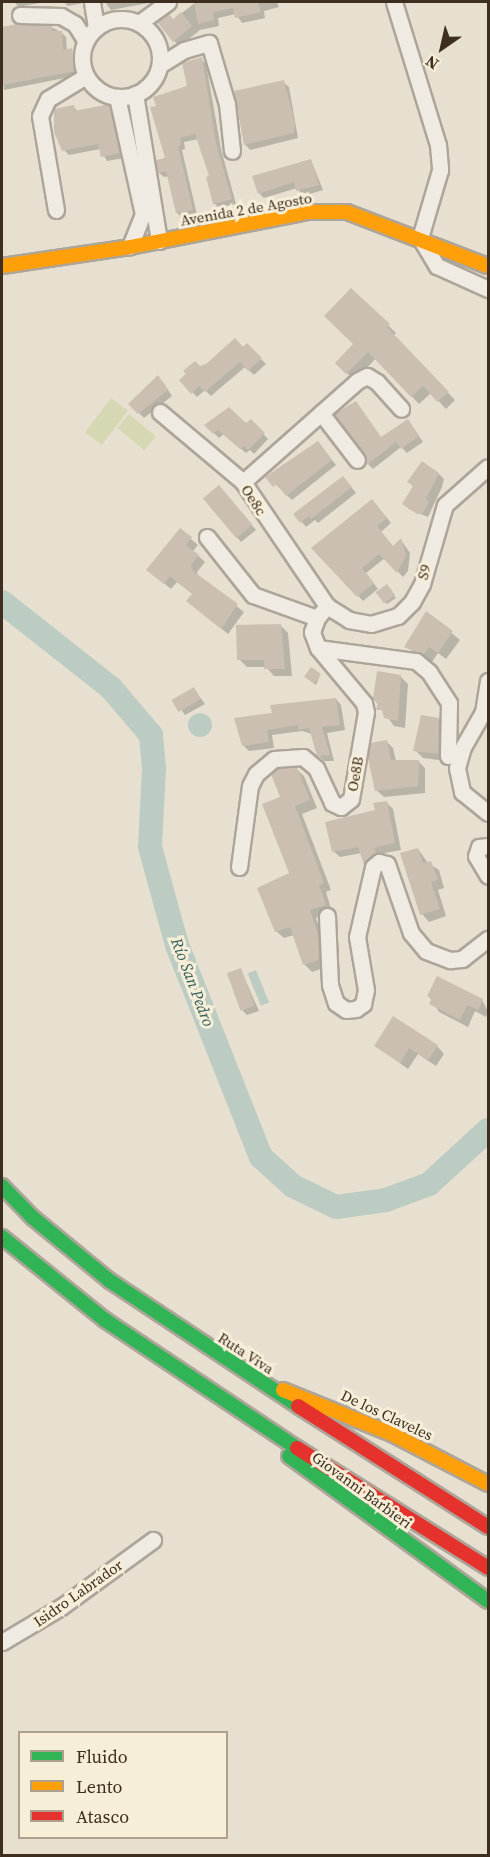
<!DOCTYPE html>
<html>
<head>
<meta charset="utf-8">
<style>
  body { margin:0 }
  #map { position:relative; width:490px; height:1857px; overflow:hidden; background:#e7e0d1; font-family:"Source Serif 4",serif }
  div>[style] { position:absolute }
  .green>* { inset:0; background:#d6d7b3; transform-origin:0 0 }
  .water>* { inset:0; background:#bcccc2; transform-origin:0 0 }
  .round { border-radius:50% }
  .shadow>* { inset:0; background:#0003 }
  .river>* { height:24px; margin:-12px; padding:0 12px; transform-origin:12px; border-radius:12px; background:#bcccc2 }
  .building>* { inset:0; background:#cbbfb2; transform-origin:0 0 }
  .roads { filter:drop-shadow(2px 0 #ada599) drop-shadow(-2px 0 #ada599) drop-shadow(0 2px #ada599) drop-shadow(0 -2px #ada599) }
  .street>* { height:15px; margin:-7.5px; padding:0 7.5px; transform-origin:7.5px; border-radius:7.5px; background:#efebe3 }
  .street>.ring { margin:-7.5px; padding:0; box-sizing:content-box; background:none; border:15px solid #efebe3; border-radius:50% }
  .fast>* { height:14px; margin:-7px; padding:0 7px; transform-origin:7px; border-radius:7px; background:#30b455 }
  .slow>* { height:14px; margin:-7px; padding:0 7px; transform-origin:7px; border-radius:7px; background:#ff9f0a }
  .jam>* { height:14px; margin:-7px; padding:0 7px; transform-origin:7px; border-radius:7px; background:#e5322d }
  span { translate:-50% -50%; white-space:nowrap; text-align:center; line-height:1.15; -webkit-text-stroke:6px #f7eed8; paint-order:stroke }
  .street-label { font-size:15px; color:#3d2e20 }
  .water-label { font-size:16px; color:#2f5d5a; font-style:italic }
  .frame { position:absolute; inset:0; border:3px solid #3d2e20; pointer-events:none }
  .legend { position:absolute; left:18px; top:1731px; width:210px; height:108px; box-sizing:border-box; background:#f7eed8; border:2px solid #ada18e; margin:0; padding:8px 10px; list-style:none; font-size:18px; color:#3d2e20 }
  .legend li { display:flex; align-items:center; gap:12px; height:30px }
  .legend b { width:30px; border:2px solid #ada18e }
  .north { position:absolute; left:412px; top:18px; width:60px; height:60px; -webkit-text-stroke:4px #f7eed8; paint-order:stroke; rotate:214deg; font-size:16px; font-weight:700; line-height:24px; text-align:center; color:#3d2e20 }
  .north::after { content:''; display:block; margin:auto; width:21px; height:27px; background:#3d2e20; clip-path:polygon(50% 0,100% 100%,50% 72%,0 100%) }
</style>
</head>
<body>
<div id="map">
  <div class="green">
    <div style="left:111px;top:398px;width:21px;height:43px;rotate:37deg"></div>
    <div style="left:129px;top:414px;width:35px;height:18px;rotate:40deg"></div>
  </div>
  <div class="water">
    <div class="round" style="left:188px;top:713px;width:24px;height:24px"></div>
    <div style="left:256px;top:970px;width:35px;height:9px;rotate:68deg"></div>
  </div>
  <div class="shadow">
    <div style="clip-path:polygon(14px 2px,45px 2px,19px 7px)"></div>
    <div style="clip-path:polygon(64px 2px,83px 2px,83px 3px,68px 6px)"></div>
    <div style="clip-path:polygon(105px 2px,154px 2px,111px 10px)"></div>
    <div style="clip-path:polygon(196px 2px,277px 2px,279px 7px,264px 11px,265px 18px,242px 23px,236px 14px,218px 18px,219px 26px,200px 30px,180px 46px,174px 41px,173px 20px)"></div>
    <div style="clip-path:polygon(13px 26px,51px 27px,61px 32px,66px 37px,67px 51px,76px 55px,80px 75px,4px 90px,2px 28px)"></div>
    <div style="clip-path:polygon(201px 59px,206px 64px,221px 149px,236px 204px,219px 208px,214px 203px,211px 177px,199px 139px,184px 142px,185px 149px,182px 150px,197px 215px,182px 218px,177px 213px,169px 176px,164px 177px,159px 173px)"></div>
    <div style="clip-path:polygon(283px 82px,289px 87px,298px 138px,250px 150px,245px 144px)"></div>
    <div style="clip-path:polygon(108px 105px,113px 110px,124px 158px,107px 161px,100px 149px,69px 155px,64px 150px,73px 106px,78px 112px)"></div>
    <div style="clip-path:polygon(311px 160px,323px 190px,303px 196px,297px 188px,264px 198px,259px 193px)"></div>
    <div style="clip-path:polygon(351px 290px,396px 333px,393px 336px,455px 400px,446px 409px,431px 393px,419px 404px,376px 358px,355px 381px,337px 363px,355px 344px)"></div>
    <div style="clip-path:polygon(247px 345px,266px 364px,254px 375px,245px 367px,211px 396px,205px 390px,197px 397px,181px 380px,195px 363px,200px 367px)"></div>
    <div style="clip-path:polygon(163px 382px,172px 396px,144px 418px,130px 404px)"></div>
    <div style="clip-path:polygon(360px 408px,382px 439px,412px 426px,423px 442px,407px 453px,401px 447px,373px 469px,368px 464px)"></div>
    <div style="clip-path:polygon(251px 421px,268px 439px,254px 454px,250px 450px,246px 453px,224px 434px,219px 438px,206px 425px,246px 425px)"></div>
    <div style="clip-path:polygon(323px 448px,336px 465px,292px 500px,268px 477px,286px 463px,289px 466px)"></div>
    <div style="clip-path:polygon(439px 474px,444px 479px,442px 487px,428px 517px,409px 509px,404px 504px,414px 487px,409px 482px)"></div>
    <div style="clip-path:polygon(348px 483px,356px 493px,318px 523px,315px 520px,306px 527px,295px 514px)"></div>
    <div style="clip-path:polygon(224px 492px,256px 530px,241px 542px,236px 536px)"></div>
    <div style="clip-path:polygon(377px 506px,391px 523px,381px 532px,393px 548px,401px 540px,410px 553px,408px 571px,403px 577px,385px 558px,366px 573px,378px 589px,363px 601px,314px 548px)"></div>
    <div style="clip-path:polygon(180px 530px,198px 545px,193px 551px,205px 562px,197px 572px,198px 576px,244px 612px,228px 634px,195px 607px,193px 594px,177px 582px,171px 589px,155px 576px)"></div>
    <div style="clip-path:polygon(388px 589px,396px 598px,387px 604px,378px 593px)"></div>
    <div style="clip-path:polygon(427px 613px,460px 640px,446px 659px,438px 653px,432px 662px,406px 647px)"></div>
    <div style="clip-path:polygon(280px 625px,288px 633px,292px 676px,274px 676px,266px 667px,247px 667px,239px 659px)"></div>
    <div style="clip-path:polygon(320px 675px,316px 685px,306px 677px)"></div>
    <div style="clip-path:polygon(400px 676px,408px 684px,405px 728px,394px 726px,374px 699px)"></div>
    <div style="clip-path:polygon(194px 689px,205px 704px,185px 715px,174px 700px)"></div>
    <div style="clip-path:polygon(336px 699px,341px 705px,345px 730px,327px 733px,334px 761px,324px 761px,318px 755px,312px 734px,302px 731px,272px 735px,274px 748px,249px 751px,243px 745px,273px 714px)"></div>
    <div style="clip-path:polygon(438px 719px,446px 727px,446px 761px,423px 758px,415px 750px)"></div>
    <div style="clip-path:polygon(386px 741px,393px 748px,396px 761px,418px 761px,425px 768px,425px 793px,384px 797px,376px 790px)"></div>
    <div style="clip-path:polygon(296px 769px,304px 776px,317px 808px,302px 814px,331px 890px,326px 892px,332px 912px,316px 918px,325px 944px,326px 967px,312px 972px,304px 964px,294px 935px,284px 938px,276px 931px,291px 873px,282px 798px)"></div>
    <div style="clip-path:polygon(386px 802px,393px 809px,401px 850px,380px 854px,382px 860px,371px 870px,362px 853px,340px 857px,333px 851px)"></div>
    <div style="clip-path:polygon(418px 849px,428px 863px,439px 870px,444px 888px,438px 890px,446px 916px,429px 922px,422px 914px)"></div>
    <div style="clip-path:polygon(241px 970px,259px 1011px,247px 1015px,242px 1010px)"></div>
    <div style="clip-path:polygon(429px 996px,482px 1000px,488px 1011px,486px 1017px,475px 1011px,468px 1027px,439px 1012px)"></div>
    <div style="clip-path:polygon(376px 1046px,437px 1046px,444px 1054px,436px 1066px,418px 1054px,408px 1069px)"></div>
  </div>
  <div class="river">
    <div style="left:2px;top:602px;width:139px;rotate:38.3deg"></div>
    <div style="left:111px;top:688px;width:62px;rotate:49.6deg"></div>
    <div style="left:151px;top:735px;width:33px;rotate:85deg"></div>
    <div style="left:154px;top:768px;width:79px;rotate:92.9deg"></div>
    <div style="left:150px;top:847px;width:102px;rotate:74.6deg"></div>
    <div style="left:177px;top:945px;width:228px;rotate:68.4deg"></div>
    <div style="left:261px;top:1157px;width:43px;rotate:42.2deg"></div>
    <div style="left:293px;top:1186px;width:48px;rotate:26deg"></div>
    <div style="left:336px;top:1207px;width:50px;rotate:-8deg"></div>
    <div style="left:386px;top:1200px;width:46px;rotate:-20.4deg"></div>
    <div style="left:429px;top:1184px;width:80px;rotate:-42.5deg"></div>
  </div>
  <div class="building">
    <div style="clip-path:polygon(194px 2px,258px 2px,261px 12px,235px 18px,233px 8px,213px 12px,214px 20px,198px 24px)"></div>
    <div style="clip-path:polygon(181px 12px,192px 26px,173px 42px,157px 22px,169px 14px,173px 19px)"></div>
    <div style="clip-path:polygon(17px 24px,52px 26px,52px 31px,62px 31px,63px 50px,72px 48px,76px 71px,2px 85px,2px 27px)"></div>
    <div style="clip-path:polygon(202px 57px,216px 143px,232px 199px,213px 204px,206px 177px,209px 176px,195px 134px,180px 138px,181px 145px,178px 146px,193px 210px,176px 213px,166px 171px,158px 173px,156px 160px,165px 158px,150px 107px,156px 106px,153px 97px,187px 86px,182px 63px)"></div>
    <div style="clip-path:polygon(284px 80px,295px 124px,294px 133px,244px 145px,234px 91px)"></div>
    <div style="clip-path:polygon(109px 104px,120px 153px,101px 157px,98px 144px,62px 151px,54px 132px,54px 109px,74px 105px,75px 111px)"></div>
    <div style="clip-path:polygon(311px 159px,319px 185px,296px 191px,294px 182px,258px 194px,252px 176px)"></div>
    <div style="clip-path:polygon(351px 288px,390px 324px,387px 327px,449px 392px,437px 402px,423px 386px,411px 397px,368px 352px,346px 374px,335px 363px,353px 344px,324px 316px)"></div>
    <div style="clip-path:polygon(235px 338px,243px 347px,247px 343px,262px 358px,248px 371px,240px 362px,205px 392px,199px 386px,191px 394px,179px 380px,186px 374px,183px 371px,195px 361px,200px 366px,206px 364px)"></div>
    <div style="clip-path:polygon(158px 375px,168px 390px,138px 414px,128px 404px)"></div>
    <div style="clip-path:polygon(356px 401px,381px 437px,408px 419px,419px 436px,401px 449px,396px 442px,367px 465px,365px 454px,334px 414px)"></div>
    <div style="clip-path:polygon(229px 407px,246px 423px,251px 419px,265px 433px,248px 450px,244px 446px,240px 449px,218px 430px,213px 434px,204px 425px)"></div>
    <div style="clip-path:polygon(318px 441px,332px 460px,286px 496px,277px 484px,273px 487px,265px 477px)"></div>
    <div style="clip-path:polygon(422px 461px,439px 473px,426px 499px,429px 502px,423px 513px,417px 514px,402px 504px,413px 486px,407px 482px)"></div>
    <div style="clip-path:polygon(343px 476px,352px 487px,311px 519px,309px 516px,300px 523px,293px 514px)"></div>
    <div style="left:219px;top:485px;width:52px;height:21px;rotate:50deg"></div>
    <div style="clip-path:polygon(372px 499px,387px 518px,377px 526px,393px 546px,401px 538px,406px 555px,397px 573px,379px 554px,362px 568px,374px 583px,357px 597px,311px 548px)"></div>
    <div style="clip-path:polygon(180px 528px,192px 537px,186px 545px,199px 555px,191px 565px,193px 571px,238px 604px,221px 629px,186px 601px,192px 594px,170px 576px,164px 584px,146px 570px)"></div>
    <div style="left:387px;top:584px;width:14px;height:14px;rotate:54deg"></div>
    <div style="clip-path:polygon(426px 611px,453px 631px,438px 653px,429px 647px,423px 655px,404px 647px)"></div>
    <div style="clip-path:polygon(281px 624px,285px 669px,264px 669px,264px 660px,237px 660px,236px 625px)"></div>
    <div style="left:311px;top:667px;width:12px;height:12px;rotate:35deg"></div>
    <div style="clip-path:polygon(377px 671px,401px 675px,398px 721px,384px 718px,382px 710px,376px 710px,378px 703px,373px 699px)"></div>
    <div style="left:194px;top:687px;width:14px;height:26px;rotate:60deg"></div>
    <div style="clip-path:polygon(336px 698px,340px 725px,322px 727px,330px 755px,317px 756px,309px 728px,298px 730px,298px 725px,267px 730px,269px 742px,242px 746px,234px 718px,272px 713px,270px 705px)"></div>
    <div style="clip-path:polygon(421px 715px,439px 718px,438px 754px,413px 751px)"></div>
    <div style="clip-path:polygon(387px 740px,391px 760px,419px 760px,418px 786px,375px 791px,368px 758px,370px 743px)"></div>
    <div style="clip-path:polygon(297px 767px,310px 800px,295px 806px,324px 883px,319px 885px,326px 905px,310px 910px,318px 935px,319px 960px,303px 965px,290px 927px,275px 932px,257px 888px,289px 873px,262px 804px,280px 797px,271px 774px,280px 768px)"></div>
    <div style="clip-path:polygon(387px 801px,395px 843px,374px 848px,376px 853px,364px 865px,358px 847px,332px 852px,325px 822px,375px 810px,373px 803px)"></div>
    <div style="clip-path:polygon(418px 848px,423px 863px,431px 861px,438px 880px,431px 882px,440px 909px,420px 915px,400px 853px)"></div>
    <div style="left:241px;top:968px;width:40px;height:15px;rotate:70deg"></div>
    <div style="clip-path:polygon(437px 976px,483px 999px,478px 1010px,467px 1005px,460px 1020px,429px 1004px,432px 998px,427px 996px)"></div>
    <div style="clip-path:polygon(393px 1016px,438px 1045px,428px 1060px,409px 1048px,400px 1063px,374px 1046px)"></div>
  </div>
  <div class="roads">
    <div class="street">
      <div style="left:92px;top:2px;width:24px;rotate:81deg"></div>
      <div style="left:394px;top:2px;width:150px;rotate:72.9deg"></div>
      <div style="left:438px;top:145px;width:25px;rotate:85deg"></div>
      <div style="left:440px;top:170px;width:71px;rotate:106.4deg"></div>
      <div style="left:420px;top:238px;width:33px;rotate:59deg"></div>
      <div style="left:437px;top:266px;width:56px;rotate:24.3deg"></div>
      <div style="left:20px;top:15px;width:41px;rotate:1.4deg"></div>
      <div style="left:61px;top:16px;width:16px;rotate:30deg"></div>
      <div style="left:75px;top:24px;width:19px;rotate:58deg"></div>
      <div class="ring" style="left:82px;top:19px;width:63px;height:63px"></div>
      <div style="left:139px;top:23px;width:36px;rotate:-36deg"></div>
      <div style="left:160px;top:65px;width:28px;rotate:-32deg"></div>
      <div style="left:184px;top:50px;width:26px;rotate:-16deg"></div>
      <div style="left:209px;top:43px;width:64px;rotate:73.6deg"></div>
      <div style="left:227px;top:104px;width:47px;rotate:83.9deg"></div>
      <div style="left:135px;top:94px;width:149px;rotate:80.7deg"></div>
      <div style="left:117px;top:97px;width:120px;rotate:77.5deg"></div>
      <div style="left:143px;top:214px;width:35px;rotate:112deg"></div>
      <div style="left:56px;top:210px;width:95px;rotate:-99.7deg"></div>
      <div style="left:40px;top:116px;width:19px;rotate:-65deg"></div>
      <div style="left:48px;top:99px;width:44px;rotate:-31.2deg"></div>
      <div style="left:160px;top:412px;width:109px;rotate:40.1deg"></div>
      <div style="left:243px;top:482px;width:150px;rotate:55.9deg"></div>
      <div style="left:327px;top:606px;width:26px;rotate:32deg"></div>
      <div style="left:349px;top:620px;width:22px;rotate:10deg"></div>
      <div style="left:371px;top:624px;width:28px;rotate:-17deg"></div>
      <div style="left:398px;top:616px;width:20px;rotate:-45deg"></div>
      <div style="left:412px;top:602px;width:21px;rotate:-61deg"></div>
      <div style="left:422px;top:584px;width:82px;rotate:-73.8deg"></div>
      <div style="left:445px;top:505px;width:57px;rotate:-41.5deg"></div>
      <div style="left:321px;top:413px;width:59px;rotate:52.5deg"></div>
      <div style="left:243px;top:482px;width:152px;rotate:-41.5deg"></div>
      <div style="left:357px;top:381px;width:11px;rotate:-27deg"></div>
      <div style="left:367px;top:376px;width:12px;rotate:31deg"></div>
      <div style="left:377px;top:382px;width:36px;rotate:48deg"></div>
      <div style="left:207px;top:537px;width:74px;rotate:51.6deg"></div>
      <div style="left:253px;top:595px;width:68px;rotate:19.8deg"></div>
      <div style="left:318px;top:648px;width:99px;rotate:7.6deg"></div>
      <div style="left:416px;top:661px;width:17px;rotate:40deg"></div>
      <div style="left:429px;top:672px;width:37px;rotate:57deg"></div>
      <div style="left:449px;top:703px;width:53px;rotate:91.1deg"></div>
      <div style="left:488px;top:681px;width:31px;rotate:99deg"></div>
      <div style="left:483px;top:712px;width:40px;rotate:119.7deg"></div>
      <div style="left:463px;top:747px;width:22px;rotate:106deg"></div>
      <div style="left:457px;top:768px;width:25px;rotate:78deg"></div>
      <div style="left:462px;top:792px;width:33px;rotate:39deg"></div>
      <div style="left:488px;top:846px;width:9px;rotate:174deg"></div>
      <div style="left:479px;top:847px;width:9px;rotate:108deg"></div>
      <div style="left:476px;top:856px;width:23px;rotate:59deg"></div>
      <div style="left:239px;top:867px;width:82px;rotate:-82.3deg"></div>
      <div style="left:250px;top:786px;width:13px;rotate:-63deg"></div>
      <div style="left:256px;top:774px;width:23px;rotate:-40deg"></div>
      <div style="left:274px;top:759px;width:29px;rotate:-4deg"></div>
      <div style="left:303px;top:757px;width:17px;rotate:40deg"></div>
      <div style="left:316px;top:768px;width:38px;rotate:65deg"></div>
      <div style="left:332px;top:803px;width:10px;rotate:24deg"></div>
      <div style="left:341px;top:807px;width:13px;rotate:-39deg"></div>
      <div style="left:351px;top:799px;width:88px;rotate:-80.2deg"></div>
      <div style="left:366px;top:712px;width:9px;rotate:-103deg"></div>
      <div style="left:364px;top:703px;width:72px;rotate:-129.9deg"></div>
      <div style="left:318px;top:648px;width:17px;rotate:-111deg"></div>
      <div style="left:312px;top:632px;width:15px;rotate:-70deg"></div>
      <div style="left:317px;top:618px;width:16px;rotate:-50deg"></div>
      <div style="left:327px;top:916px;width:69px;rotate:87.5deg"></div>
      <div style="left:330px;top:985px;width:19px;rotate:72deg"></div>
      <div style="left:336px;top:1003px;width:12px;rotate:35deg"></div>
      <div style="left:346px;top:1010px;width:10px;rotate:-6deg"></div>
      <div style="left:356px;top:1009px;width:9px;rotate:-36deg"></div>
      <div style="left:363px;top:1004px;width:14px;rotate:-78deg"></div>
      <div style="left:366px;top:990px;width:54px;rotate:-99.6deg"></div>
      <div style="left:357px;top:937px;width:72px;rotate:-77.1deg"></div>
      <div style="left:373px;top:867px;width:8px;rotate:-40deg"></div>
      <div style="left:379px;top:862px;width:8px;rotate:14deg"></div>
      <div style="left:387px;top:864px;width:73px;rotate:70.8deg"></div>
      <div style="left:411px;top:933px;width:23px;rotate:50deg"></div>
      <div style="left:426px;top:951px;width:26px;rotate:21deg"></div>
      <div style="left:450px;top:960px;width:12px;rotate:-5deg"></div>
      <div style="left:462px;top:959px;width:33px;rotate:-38deg"></div>
      <div style="left:2px;top:1642px;width:69px;rotate:-30.7deg"></div>
      <div style="left:61px;top:1607px;width:114px;rotate:-36.1deg"></div>
    </div>
    <div class="fast">
      <div style="left:2px;top:1186px;width:43px;rotate:45.9deg"></div>
      <div style="left:32px;top:1217px;width:101px;rotate:39.4deg"></div>
      <div style="left:110px;top:1281px;width:226px;rotate:33.6deg"></div>
      <div style="left:2px;top:1237px;width:132px;rotate:38.9deg"></div>
      <div style="left:105px;top:1320px;width:231px;rotate:33.7deg"></div>
      <div style="left:289px;top:1456px;width:246px;rotate:36.1deg"></div>
    </div>
    <div class="slow">
      <div style="left:2px;top:266px;width:129px;rotate:-8.4deg"></div>
      <div style="left:130px;top:247px;width:182px;rotate:-11.1deg"></div>
      <div style="left:309px;top:212px;width:38px"></div>
      <div style="left:347px;top:212px;width:151px;rotate:21deg"></div>
      <div style="left:283px;top:1390px;width:118px;rotate:22deg"></div>
      <div style="left:392px;top:1434px;width:108px;rotate:27.5deg"></div>
    </div>
    <div class="jam">
      <div style="left:298px;top:1406px;width:225px;rotate:32.5deg"></div>
      <div style="left:297px;top:1448px;width:226px;rotate:32.1deg"></div>
    </div>
  </div>
  <div class="street-label">
    <span style="left:246px;top:209px;rotate:-10deg">Avenida 2 de Agosto</span>
    <span style="left:254px;top:500px;rotate:57deg">Oe8c</span>
    <span style="left:424px;top:572px;rotate:-74deg">S9</span>
    <span style="left:355px;top:774px;rotate:-80deg">Oe8B</span>
    <span style="left:246px;top:1353px;rotate:33deg">Ruta Viva</span>
    <span style="left:387px;top:1415px;rotate:25deg">De los Claveles</span>
    <span style="left:362px;top:1490px;rotate:36deg">Giovanni Barbieri</span>
    <span style="left:78px;top:1593px;rotate:-35deg">Isidro Labrador</span>
  </div>
  <div class="water-label">
    <span style="left:193px;top:982px;rotate:69deg">Río San Pedro</span>
  </div>
  <div class="frame"></div>
  <ul class="legend">
  <li><b style="height:8px;background:#30b455"></b>Fluido</li>
  <li><b style="height:8px;background:#ff9f0a"></b>Lento</li>
  <li><b style="height:8px;background:#e5322d"></b>Atasco</li>
  </ul>
  <div class="north">N</div>
</div>
</body>
</html>
